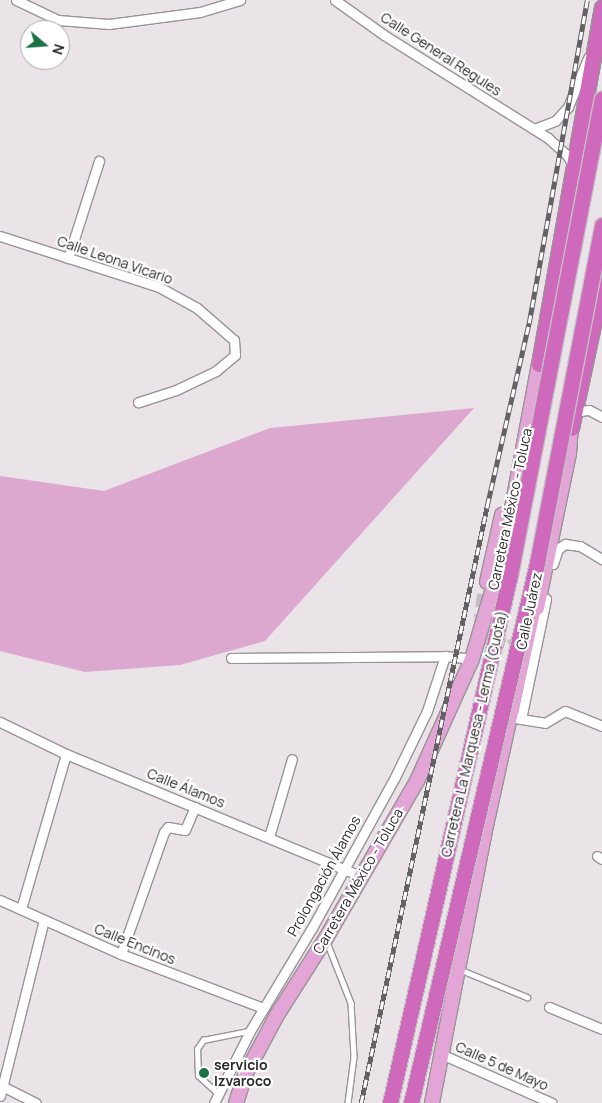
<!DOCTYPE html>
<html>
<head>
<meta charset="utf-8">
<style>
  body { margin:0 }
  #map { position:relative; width:602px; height:1103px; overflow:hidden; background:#eae4e8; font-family:Manrope,sans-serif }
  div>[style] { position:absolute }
  .green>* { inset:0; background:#dca8d0 }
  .primary-tunnel>* { height:14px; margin-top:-7px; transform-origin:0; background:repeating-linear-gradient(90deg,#c4bfc2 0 14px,transparent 0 21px) }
  .roads { filter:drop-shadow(1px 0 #999397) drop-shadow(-1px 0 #999397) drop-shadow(0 1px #999397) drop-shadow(0 -1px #999397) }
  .service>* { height:4.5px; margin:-2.25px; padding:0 2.25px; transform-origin:2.25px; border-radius:2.25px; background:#fff }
  .minor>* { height:9px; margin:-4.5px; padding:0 4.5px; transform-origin:4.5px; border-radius:4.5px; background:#fff }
  .primary>* { height:14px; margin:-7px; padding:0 7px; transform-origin:7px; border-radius:7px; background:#e2a5d6 }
  .motorway>* { height:15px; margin:-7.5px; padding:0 7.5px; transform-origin:7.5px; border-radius:7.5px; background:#cf69bb }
  .rail>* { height:4.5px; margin-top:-2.25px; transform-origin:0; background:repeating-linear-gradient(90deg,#fff 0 8px,#646164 0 16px); box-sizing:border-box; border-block:1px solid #646164 }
  .bridges { filter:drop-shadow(1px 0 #c4c3c4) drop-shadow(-1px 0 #c4c3c4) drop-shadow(0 1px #c4c3c4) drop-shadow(0 -1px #c4c3c4) }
  .motorway-bridge>* { height:15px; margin:-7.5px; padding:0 7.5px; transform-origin:7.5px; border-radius:7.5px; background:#cf69bb }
  .dots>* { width:14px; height:14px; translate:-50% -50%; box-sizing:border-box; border:2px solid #fff; border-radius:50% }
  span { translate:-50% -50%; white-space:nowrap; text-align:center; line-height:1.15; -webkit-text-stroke:4.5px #fff; paint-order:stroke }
  .street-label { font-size:14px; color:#2b292b }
  .poi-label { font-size:14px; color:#2b292b; font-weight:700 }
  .left { translate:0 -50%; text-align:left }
  .north { position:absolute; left:20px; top:20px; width:50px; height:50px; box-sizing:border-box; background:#fff; border:1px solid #aaa9aa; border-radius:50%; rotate:108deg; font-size:14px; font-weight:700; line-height:20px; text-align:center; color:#2b292b }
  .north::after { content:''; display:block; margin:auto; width:18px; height:22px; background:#1d7245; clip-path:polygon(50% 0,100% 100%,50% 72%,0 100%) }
</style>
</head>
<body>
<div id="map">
  <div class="green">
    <div style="clip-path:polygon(474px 408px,265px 641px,180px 665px,85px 672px,0 651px,0 476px,104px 491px,270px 428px)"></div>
  </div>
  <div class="primary-tunnel">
    <div style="left:484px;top:594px;width:24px;rotate:97deg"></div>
    <div style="left:481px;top:618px;width:14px;rotate:82deg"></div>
    <div style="left:483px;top:632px;width:12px;rotate:48deg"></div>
    <div style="left:491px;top:641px;width:20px;rotate:18deg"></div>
    <div style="left:510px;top:647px;width:18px;rotate:-27deg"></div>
  </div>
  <div class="roads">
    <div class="service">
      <div style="left:327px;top:942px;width:66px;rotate:68.5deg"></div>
      <div style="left:351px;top:1003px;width:54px;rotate:86.8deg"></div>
      <div style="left:354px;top:1057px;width:46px;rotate:97.4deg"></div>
      <div style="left:459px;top:969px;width:74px;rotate:22.4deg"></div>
      <div style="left:217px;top:1093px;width:25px;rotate:-138deg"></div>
      <div style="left:198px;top:1076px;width:27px;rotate:-92deg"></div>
      <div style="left:197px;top:1049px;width:11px;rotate:-56deg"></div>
      <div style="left:203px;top:1040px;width:46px;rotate:-11.3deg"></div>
    </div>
    <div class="minor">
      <div style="left:16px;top:0;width:47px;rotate:25.5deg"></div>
      <div style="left:58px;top:20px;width:51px;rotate:4.5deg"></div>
      <div style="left:109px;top:24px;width:92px;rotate:-7.5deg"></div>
      <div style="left:200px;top:12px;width:42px;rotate:-16.7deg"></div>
      <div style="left:335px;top:0;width:60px;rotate:35.5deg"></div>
      <div style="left:384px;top:35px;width:194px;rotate:32.1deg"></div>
      <div style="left:548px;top:138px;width:25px;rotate:42deg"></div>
      <div style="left:567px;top:155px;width:13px;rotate:58deg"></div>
      <div style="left:534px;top:129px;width:22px;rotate:-21deg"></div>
      <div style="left:555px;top:121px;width:19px;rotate:-47deg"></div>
      <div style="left:568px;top:107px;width:53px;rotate:-67.8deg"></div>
      <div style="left:0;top:236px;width:167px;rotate:17.8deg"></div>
      <div style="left:159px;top:287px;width:43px;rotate:28.9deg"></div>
      <div style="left:197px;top:308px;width:49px;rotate:40.9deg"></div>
      <div style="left:234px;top:340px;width:15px;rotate:86deg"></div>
      <div style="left:235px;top:355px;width:25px;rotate:140deg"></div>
      <div style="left:216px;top:371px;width:44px;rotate:154.6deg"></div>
      <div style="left:176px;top:390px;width:40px;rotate:162deg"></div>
      <div style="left:68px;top:258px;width:102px;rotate:-72.3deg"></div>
      <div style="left:574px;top:412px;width:15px;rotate:-8deg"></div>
      <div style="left:589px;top:410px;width:15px;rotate:28deg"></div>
      <div style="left:553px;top:564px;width:16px;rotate:-72deg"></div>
      <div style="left:558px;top:549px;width:9px;rotate:-36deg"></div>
      <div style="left:565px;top:544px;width:15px;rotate:8deg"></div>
      <div style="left:580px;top:546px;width:26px;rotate:31deg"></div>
      <div style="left:231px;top:658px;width:214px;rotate:-0.5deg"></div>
      <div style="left:445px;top:656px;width:27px;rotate:6deg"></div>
      <div style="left:512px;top:717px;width:9px;rotate:13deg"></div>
      <div style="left:521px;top:719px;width:123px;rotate:-78.2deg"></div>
      <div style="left:521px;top:719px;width:24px;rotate:9deg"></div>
      <div style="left:545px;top:723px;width:23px;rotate:-31deg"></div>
      <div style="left:565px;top:711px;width:40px;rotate:22deg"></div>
      <div style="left:0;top:722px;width:73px;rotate:25.9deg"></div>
      <div style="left:66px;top:754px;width:321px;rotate:22.5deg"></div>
      <div style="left:269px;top:837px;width:81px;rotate:-73.6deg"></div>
      <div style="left:597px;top:856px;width:6px;rotate:31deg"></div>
      <div style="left:0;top:900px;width:133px;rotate:24.1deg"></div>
      <div style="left:121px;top:954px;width:152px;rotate:20.8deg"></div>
      <div style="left:21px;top:909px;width:161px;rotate:-73.8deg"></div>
      <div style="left:121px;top:954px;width:129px;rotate:-70.6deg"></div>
      <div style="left:164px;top:832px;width:6px;rotate:-51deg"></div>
      <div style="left:168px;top:827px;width:17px;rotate:10deg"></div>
      <div style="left:185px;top:830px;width:25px;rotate:-67deg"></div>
      <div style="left:549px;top:1007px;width:57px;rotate:22.5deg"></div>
      <div style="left:441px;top:1054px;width:121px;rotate:23.8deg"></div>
      <div style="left:0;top:1085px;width:40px;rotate:26.6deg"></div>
      <div style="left:0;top:1096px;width:181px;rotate:-76deg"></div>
      <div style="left:214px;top:1103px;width:80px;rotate:-63.4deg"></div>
      <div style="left:250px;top:1031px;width:120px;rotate:-59deg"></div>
      <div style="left:312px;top:928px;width:172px;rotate:-61.2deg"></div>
      <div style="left:395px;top:777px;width:73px;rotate:-64.1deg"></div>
      <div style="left:427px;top:711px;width:58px;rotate:-71.9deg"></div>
    </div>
    <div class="primary">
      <div style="left:487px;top:582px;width:69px;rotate:-77.4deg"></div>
      <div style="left:537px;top:608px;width:157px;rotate:-78.3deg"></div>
      <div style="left:569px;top:454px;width:26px;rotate:-86deg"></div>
      <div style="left:236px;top:1103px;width:29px;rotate:-72deg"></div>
      <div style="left:245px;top:1075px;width:68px;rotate:-61.9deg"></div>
      <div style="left:277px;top:1015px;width:91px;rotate:-57.5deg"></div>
      <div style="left:326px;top:938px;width:181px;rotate:-59.9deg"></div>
      <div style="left:417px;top:781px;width:134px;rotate:-65.7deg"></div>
      <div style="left:472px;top:659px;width:113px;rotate:-73.5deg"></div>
      <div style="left:504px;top:551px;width:190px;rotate:-79.4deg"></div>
      <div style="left:432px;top:1103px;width:273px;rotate:-79deg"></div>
      <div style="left:484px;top:835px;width:242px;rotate:-77.6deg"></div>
    </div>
    <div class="motorway">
      <div style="left:539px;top:364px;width:362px;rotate:-80deg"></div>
      <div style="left:571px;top:428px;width:147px;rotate:-77.9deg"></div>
    </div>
  </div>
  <div class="rail">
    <div style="left:361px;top:1103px;width:610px;rotate:-78.08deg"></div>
    <div style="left:487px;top:506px;width:188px;rotate:-77.1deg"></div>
    <div style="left:529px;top:323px;width:328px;rotate:-79.8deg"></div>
  </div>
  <div class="bridges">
    <div class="motorway-bridge">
      <div style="left:390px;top:1103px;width:541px;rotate:-77.2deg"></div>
      <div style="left:510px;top:575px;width:485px;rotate:-79.1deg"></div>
      <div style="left:411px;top:1103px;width:555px;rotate:-76.87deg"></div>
      <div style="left:537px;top:563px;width:344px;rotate:-79.1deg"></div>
    </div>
  </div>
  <div class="dots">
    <div style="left:204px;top:1073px;background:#1d7245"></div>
  </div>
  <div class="street-label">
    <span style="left:441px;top:54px;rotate:33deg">Calle General Regules</span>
    <span style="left:115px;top:260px;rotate:19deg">Calle Leona Vicario</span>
    <span style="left:510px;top:509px;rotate:-78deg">Carretera México - Toluca</span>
    <span style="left:529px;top:611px;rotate:-78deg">Calle Juárez</span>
    <span style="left:474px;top:734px;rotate:-77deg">Carretera La Marquesa - Lerma (Cuota)</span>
    <span style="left:186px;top:788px;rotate:22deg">Calle Álamos</span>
    <span style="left:324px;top:876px;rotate:-61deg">Prolongación Álamos</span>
    <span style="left:358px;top:881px;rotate:-60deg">Carretera México - Toluca</span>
    <span style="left:135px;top:944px;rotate:22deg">Calle Encinos</span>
    <span style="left:502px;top:1066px;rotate:24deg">Calle 5 de Mayo</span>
  </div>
  <div class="poi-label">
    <span class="left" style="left:214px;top:1073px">servicio<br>Izvaroco</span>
  </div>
  <div class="north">N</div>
</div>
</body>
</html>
